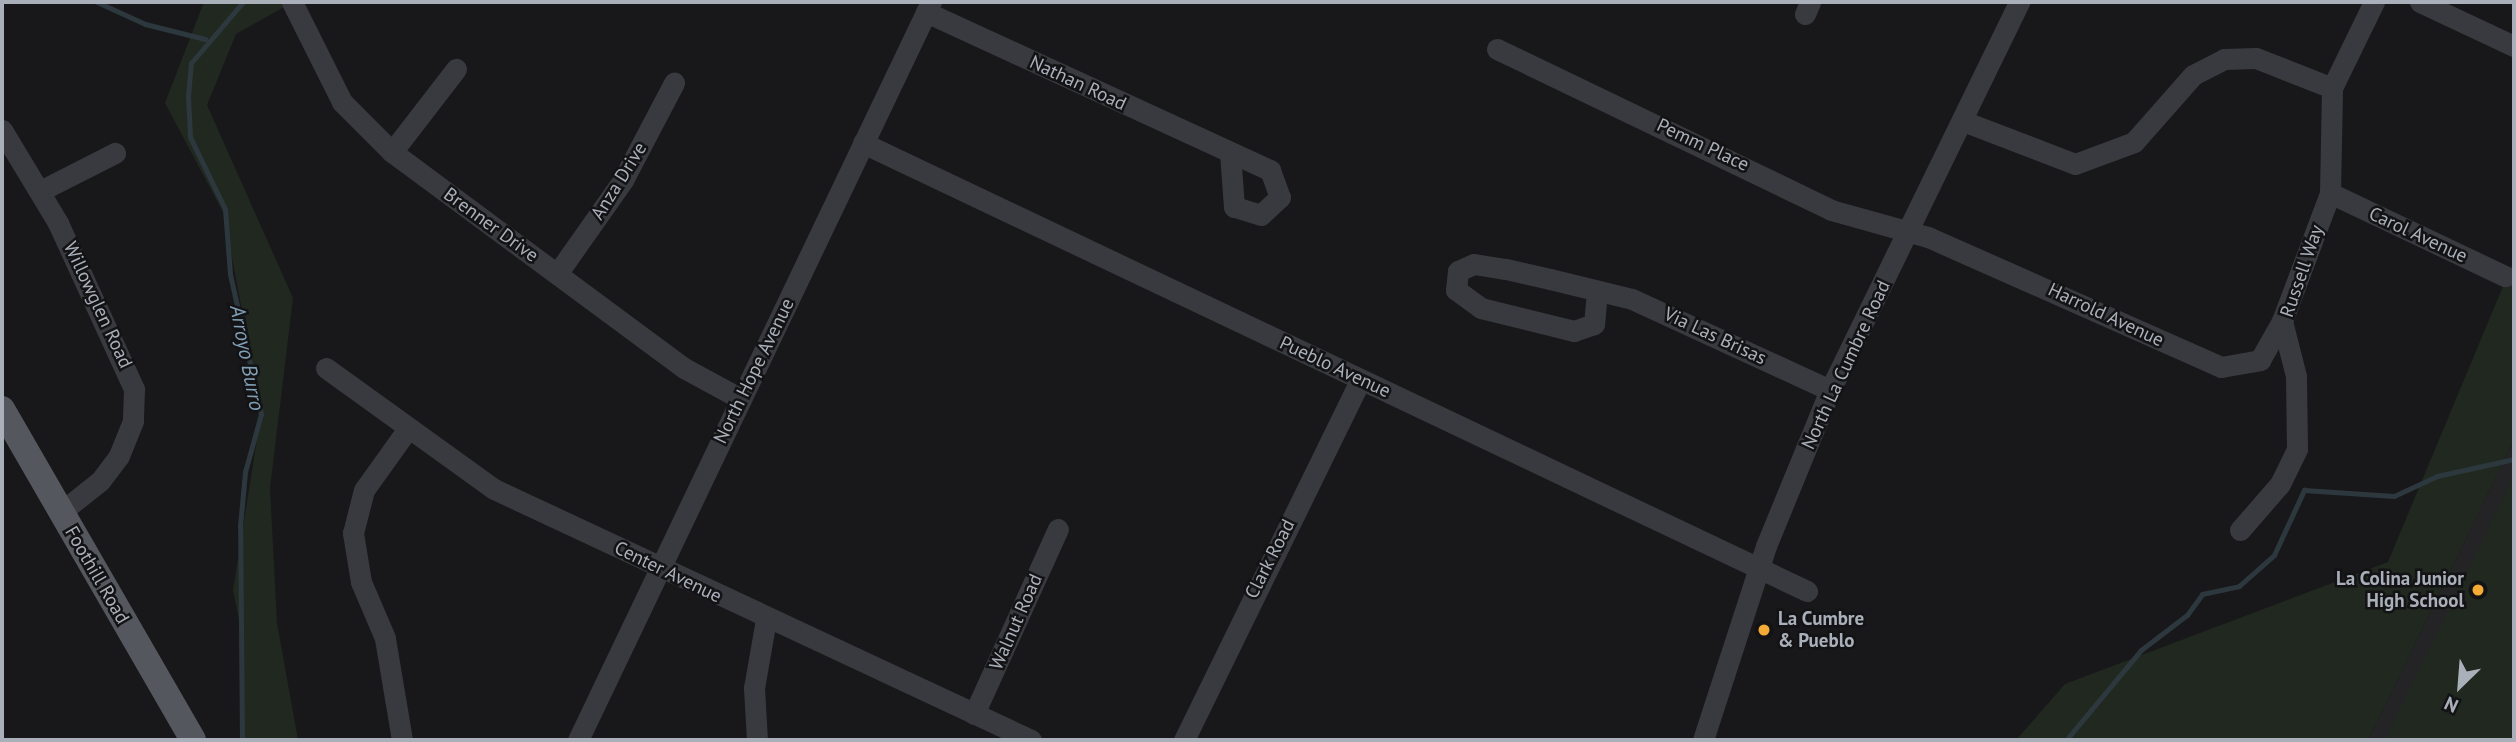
<!DOCTYPE html>
<html>
<head>
<meta charset="utf-8">
<style>
  body { margin:0 }
  #map { position:relative; width:2516px; height:742px; overflow:hidden; background:#18181a; font-family:"PT Sans",sans-serif }
  div>[style] { position:absolute }
  .built>* { inset:0; background:#242427 }
  .green>* { inset:0; background:#202820 }
  .stream>* { height:5px; margin:-2.5px; padding:0 2.5px; transform-origin:2.5px; border-radius:2.5px; background:#2d383e }
  .minor>* { height:21px; margin:-10.5px; padding:0 10.5px; transform-origin:10.5px; border-radius:10.5px; background:#393a3f }
  .major>* { height:26px; margin:-13px; padding:0 13px; transform-origin:13px; border-radius:13px; background:#55575e }
  .dots>* { width:19px; height:19px; translate:-50% -50%; box-sizing:border-box; border:4px solid #131315; border-radius:50% }
  span { translate:-50% -50%; white-space:nowrap; text-align:center; line-height:1.15; -webkit-text-stroke:5px #131315; paint-order:stroke }
  .street-label { font-size:19px; color:#aab0ba }
  .poi-label { font-size:19px; color:#aab0ba; font-weight:700 }
  .right { translate:-100% -50%; text-align:right }
  .left { translate:0 -50%; text-align:left }
  .water-label { font-size:21px; color:#819fb5; font-style:italic }
  .frame { position:absolute; inset:0; border:4px solid #aab0ba; pointer-events:none }
  .north { position:absolute; left:2425px; top:651px; width:70px; height:70px; -webkit-text-stroke:5px #131315; paint-order:stroke; rotate:205deg; font-size:19px; font-weight:700; line-height:28px; text-align:center; color:#aab0ba }
  .north::after { content:''; display:block; margin:auto; width:24px; height:32px; background:#aab0ba; clip-path:polygon(50% 0,100% 100%,50% 72%,0 100%) }
</style>
</head>
<body>
<div id="map">
  <div class="built">
    <div style="clip-path:polygon(2514px 440px,2514px 740px,2368px 740px)"></div>
  </div>
  <div class="green">
    <div style="clip-path:polygon(204px 2px,293px 2px,236px 34px,207px 105px,293px 298px,270px 488px,277px 623px,298px 740px,242px 740px,244px 645px,233px 590px,261px 414px,224px 214px,165px 103px)"></div>
    <div style="clip-path:polygon(2514px 260px,2514px 440px,2368px 740px,2016px 740px,2065px 684px,2388px 562px)"></div>
    <div style="clip-path:polygon(2514px 475px,2514px 740px,2385px 740px)"></div>
  </div>
  <div class="stream">
    <div style="left:97px;top:2px;width:53px;rotate:24.6deg"></div>
    <div style="left:145px;top:24px;width:62px;rotate:14deg"></div>
    <div style="left:242px;top:740px;width:214px;rotate:-90.5deg"></div>
    <div style="left:240px;top:526px;width:54px;rotate:-84.7deg"></div>
    <div style="left:245px;top:472px;width:60px;rotate:-74.6deg"></div>
    <div style="left:261px;top:414px;width:143px;rotate:-102.5deg"></div>
    <div style="left:230px;top:274px;width:65px;rotate:-94.4deg"></div>
    <div style="left:225px;top:209px;width:80px;rotate:-115.9deg"></div>
    <div style="left:190px;top:137px;width:41px;rotate:-92.8deg"></div>
    <div style="left:188px;top:96px;width:33px;rotate:-85deg"></div>
    <div style="left:191px;top:63px;width:80px;rotate:-49.6deg"></div>
    <div style="left:2066px;top:740px;width:117px;rotate:-50.2deg"></div>
    <div style="left:2141px;top:650px;width:58px;rotate:-37.3deg"></div>
    <div style="left:2187px;top:615px;width:26px;rotate:-54deg"></div>
    <div style="left:2202px;top:594px;width:38px;rotate:-12deg"></div>
    <div style="left:2239px;top:586px;width:47px;rotate:-41.5deg"></div>
    <div style="left:2274px;top:555px;width:72px;rotate:-65.2deg"></div>
    <div style="left:2304px;top:490px;width:90px;rotate:3.8deg"></div>
    <div style="left:2394px;top:496px;width:47px;rotate:-24.9deg"></div>
    <div style="left:2437px;top:476px;width:79px;rotate:-12.4deg"></div>
  </div>
  <div class="minor">
    <div style="left:292px;top:2px;width:112px;rotate:63.4deg"></div>
    <div style="left:342px;top:102px;width:71px;rotate:45deg"></div>
    <div style="left:392px;top:152px;width:363px;rotate:36.5deg"></div>
    <div style="left:684px;top:368px;width:65px;rotate:28.5deg"></div>
    <div style="left:2420px;top:2px;width:104px;rotate:25.1deg"></div>
    <div style="left:926px;top:12px;width:379px;rotate:24.7deg"></div>
    <div style="left:1270px;top:170px;width:29px;rotate:70deg"></div>
    <div style="left:1280px;top:197px;width:26px;rotate:137deg"></div>
    <div style="left:1261px;top:215px;width:28px;rotate:-163deg"></div>
    <div style="left:1234px;top:207px;width:54px;rotate:-94.2deg"></div>
    <div style="left:1805px;top:14px;width:13px;rotate:-67deg"></div>
    <div style="left:1497px;top:49px;width:371px;rotate:25.7deg"></div>
    <div style="left:1831px;top:210px;width:101px;rotate:15.6deg"></div>
    <div style="left:1928px;top:237px;width:321px;rotate:23.9deg"></div>
    <div style="left:2221px;top:367px;width:40px;rotate:-10deg"></div>
    <div style="left:2260px;top:360px;width:45px;rotate:-60.6deg"></div>
    <div style="left:1963px;top:121px;width:120px;rotate:21deg"></div>
    <div style="left:2075px;top:164px;width:63px;rotate:-20.4deg"></div>
    <div style="left:2134px;top:142px;width:89px;rotate:-48.6deg"></div>
    <div style="left:2193px;top:75px;width:35px;rotate:-27deg"></div>
    <div style="left:2224px;top:59px;width:32px;rotate:-2deg"></div>
    <div style="left:2256px;top:58px;width:82px;rotate:21.5deg"></div>
    <div style="left:2px;top:130px;width:109px;rotate:58.9deg"></div>
    <div style="left:58px;top:223px;width:183px;rotate:65.4deg"></div>
    <div style="left:134px;top:389px;width:32px;rotate:92deg"></div>
    <div style="left:133px;top:421px;width:38px;rotate:112deg"></div>
    <div style="left:119px;top:456px;width:31px;rotate:127deg"></div>
    <div style="left:100px;top:481px;width:50px;rotate:141.5deg"></div>
    <div style="left:863px;top:143px;width:1045px;rotate:25.39deg"></div>
    <div style="left:392px;top:152px;width:105px;rotate:-52.4deg"></div>
    <div style="left:42px;top:190px;width:82px;rotate:-26.9deg"></div>
    <div style="left:2330px;top:193px;width:194px;rotate:25.4deg"></div>
    <div style="left:557px;top:274px;width:115px;rotate:-54.9deg"></div>
    <div style="left:623px;top:180px;width:110px;rotate:-62.3deg"></div>
    <div style="left:1597px;top:291px;width:33px;rotate:95deg"></div>
    <div style="left:1594px;top:324px;width:21px;rotate:161deg"></div>
    <div style="left:1574px;top:331px;width:96px;rotate:-166.1deg"></div>
    <div style="left:1481px;top:308px;width:31px;rotate:-144deg"></div>
    <div style="left:1456px;top:290px;width:19px;rotate:-84deg"></div>
    <div style="left:1458px;top:271px;width:17px;rotate:-24deg"></div>
    <div style="left:1474px;top:264px;width:32px;rotate:9deg"></div>
    <div style="left:1506px;top:269px;width:45px;rotate:12.8deg"></div>
    <div style="left:1550px;top:279px;width:84px;rotate:13.7deg"></div>
    <div style="left:1632px;top:299px;width:218px;rotate:24.7deg"></div>
    <div style="left:326px;top:368px;width:207px;rotate:35.8deg"></div>
    <div style="left:494px;top:489px;width:593px;rotate:25.05deg"></div>
    <div style="left:2240px;top:530px;width:61px;rotate:-49deg"></div>
    <div style="left:2280px;top:484px;width:39px;rotate:-64deg"></div>
    <div style="left:2297px;top:449px;width:73px;rotate:-90.8deg"></div>
    <div style="left:2296px;top:376px;width:57px;rotate:-104.3deg"></div>
    <div style="left:2282px;top:321px;width:137px;rotate:-69.4deg"></div>
    <div style="left:2330px;top:193px;width:105px;rotate:-88.9deg"></div>
    <div style="left:2332px;top:88px;width:96px;rotate:-64deg"></div>
    <div style="left:974px;top:714px;width:203px;rotate:-65.6deg"></div>
    <div style="left:402px;top:740px;width:103px;rotate:-99.5deg"></div>
    <div style="left:385px;top:638px;width:61px;rotate:-113.2deg"></div>
    <div style="left:361px;top:582px;width:50px;rotate:-99.3deg"></div>
    <div style="left:353px;top:533px;width:44px;rotate:-75.7deg"></div>
    <div style="left:364px;top:490px;width:74px;rotate:-54.4deg"></div>
    <div style="left:578px;top:740px;width:818px;rotate:-64.44deg"></div>
    <div style="left:757px;top:740px;width:52px;rotate:-93.3deg"></div>
    <div style="left:754px;top:688px;width:70px;rotate:-80.1deg"></div>
    <div style="left:1184px;top:740px;width:401px;rotate:-63.9deg"></div>
    <div style="left:1703px;top:740px;width:204px;rotate:-72deg"></div>
    <div style="left:1766px;top:546px;width:169px;rotate:-67.7deg"></div>
    <div style="left:1830px;top:390px;width:432px;rotate:-64deg"></div>
  </div>
  <div class="major">
    <div style="left:2px;top:409px;width:382px;rotate:60deg"></div>
  </div>
  <div class="dots">
    <div style="left:2478px;top:590px;background:#f4ab36"></div>
    <div style="left:1764px;top:630px;background:#f4ab36"></div>
  </div>
  <div class="street-label">
    <span style="left:1078px;top:83px;rotate:25deg">Nathan Road</span>
    <span style="left:1703px;top:145px;rotate:25deg">Pemm Place</span>
    <span style="left:619px;top:181px;rotate:-58deg">Anza Drive</span>
    <span style="left:491px;top:225px;rotate:36deg">Brenner Drive</span>
    <span style="left:2418px;top:235px;rotate:25deg">Carol Avenue</span>
    <span style="left:2302px;top:271px;rotate:-71deg">Russell Way</span>
    <span style="left:98px;top:305px;rotate:65deg">Willowglen Road</span>
    <span style="left:2106px;top:315px;rotate:25deg">Harrold Avenue</span>
    <span style="left:1715px;top:336px;rotate:25deg">Via Las Brisas</span>
    <span style="left:1846px;top:365px;rotate:-65deg">North La Cumbre Road</span>
    <span style="left:1335px;top:367px;rotate:25deg">Pueblo Avenue</span>
    <span style="left:754px;top:371px;rotate:-64deg">North Hope Avenue</span>
    <span style="left:1270px;top:559px;rotate:-63deg">Clark Road</span>
    <span style="left:668px;top:572px;rotate:26deg">Center Avenue</span>
    <span style="left:97px;top:575px;rotate:60deg">Foothill Road</span>
    <span style="left:1016px;top:622px;rotate:-66deg">Walnut Road</span>
  </div>
  <div class="poi-label">
    <span class="right" style="left:2464px;top:590px">La Colina Junior<br>High School</span>
    <span class="left" style="left:1778px;top:630px">La Cumbre<br>&amp; Pueblo</span>
  </div>
  <div class="water-label">
    <span style="left:247px;top:358px;rotate:79deg">Arroyo Burro</span>
  </div>
  <div class="frame"></div>
  <div class="north">N</div>
</div>
</body>
</html>
